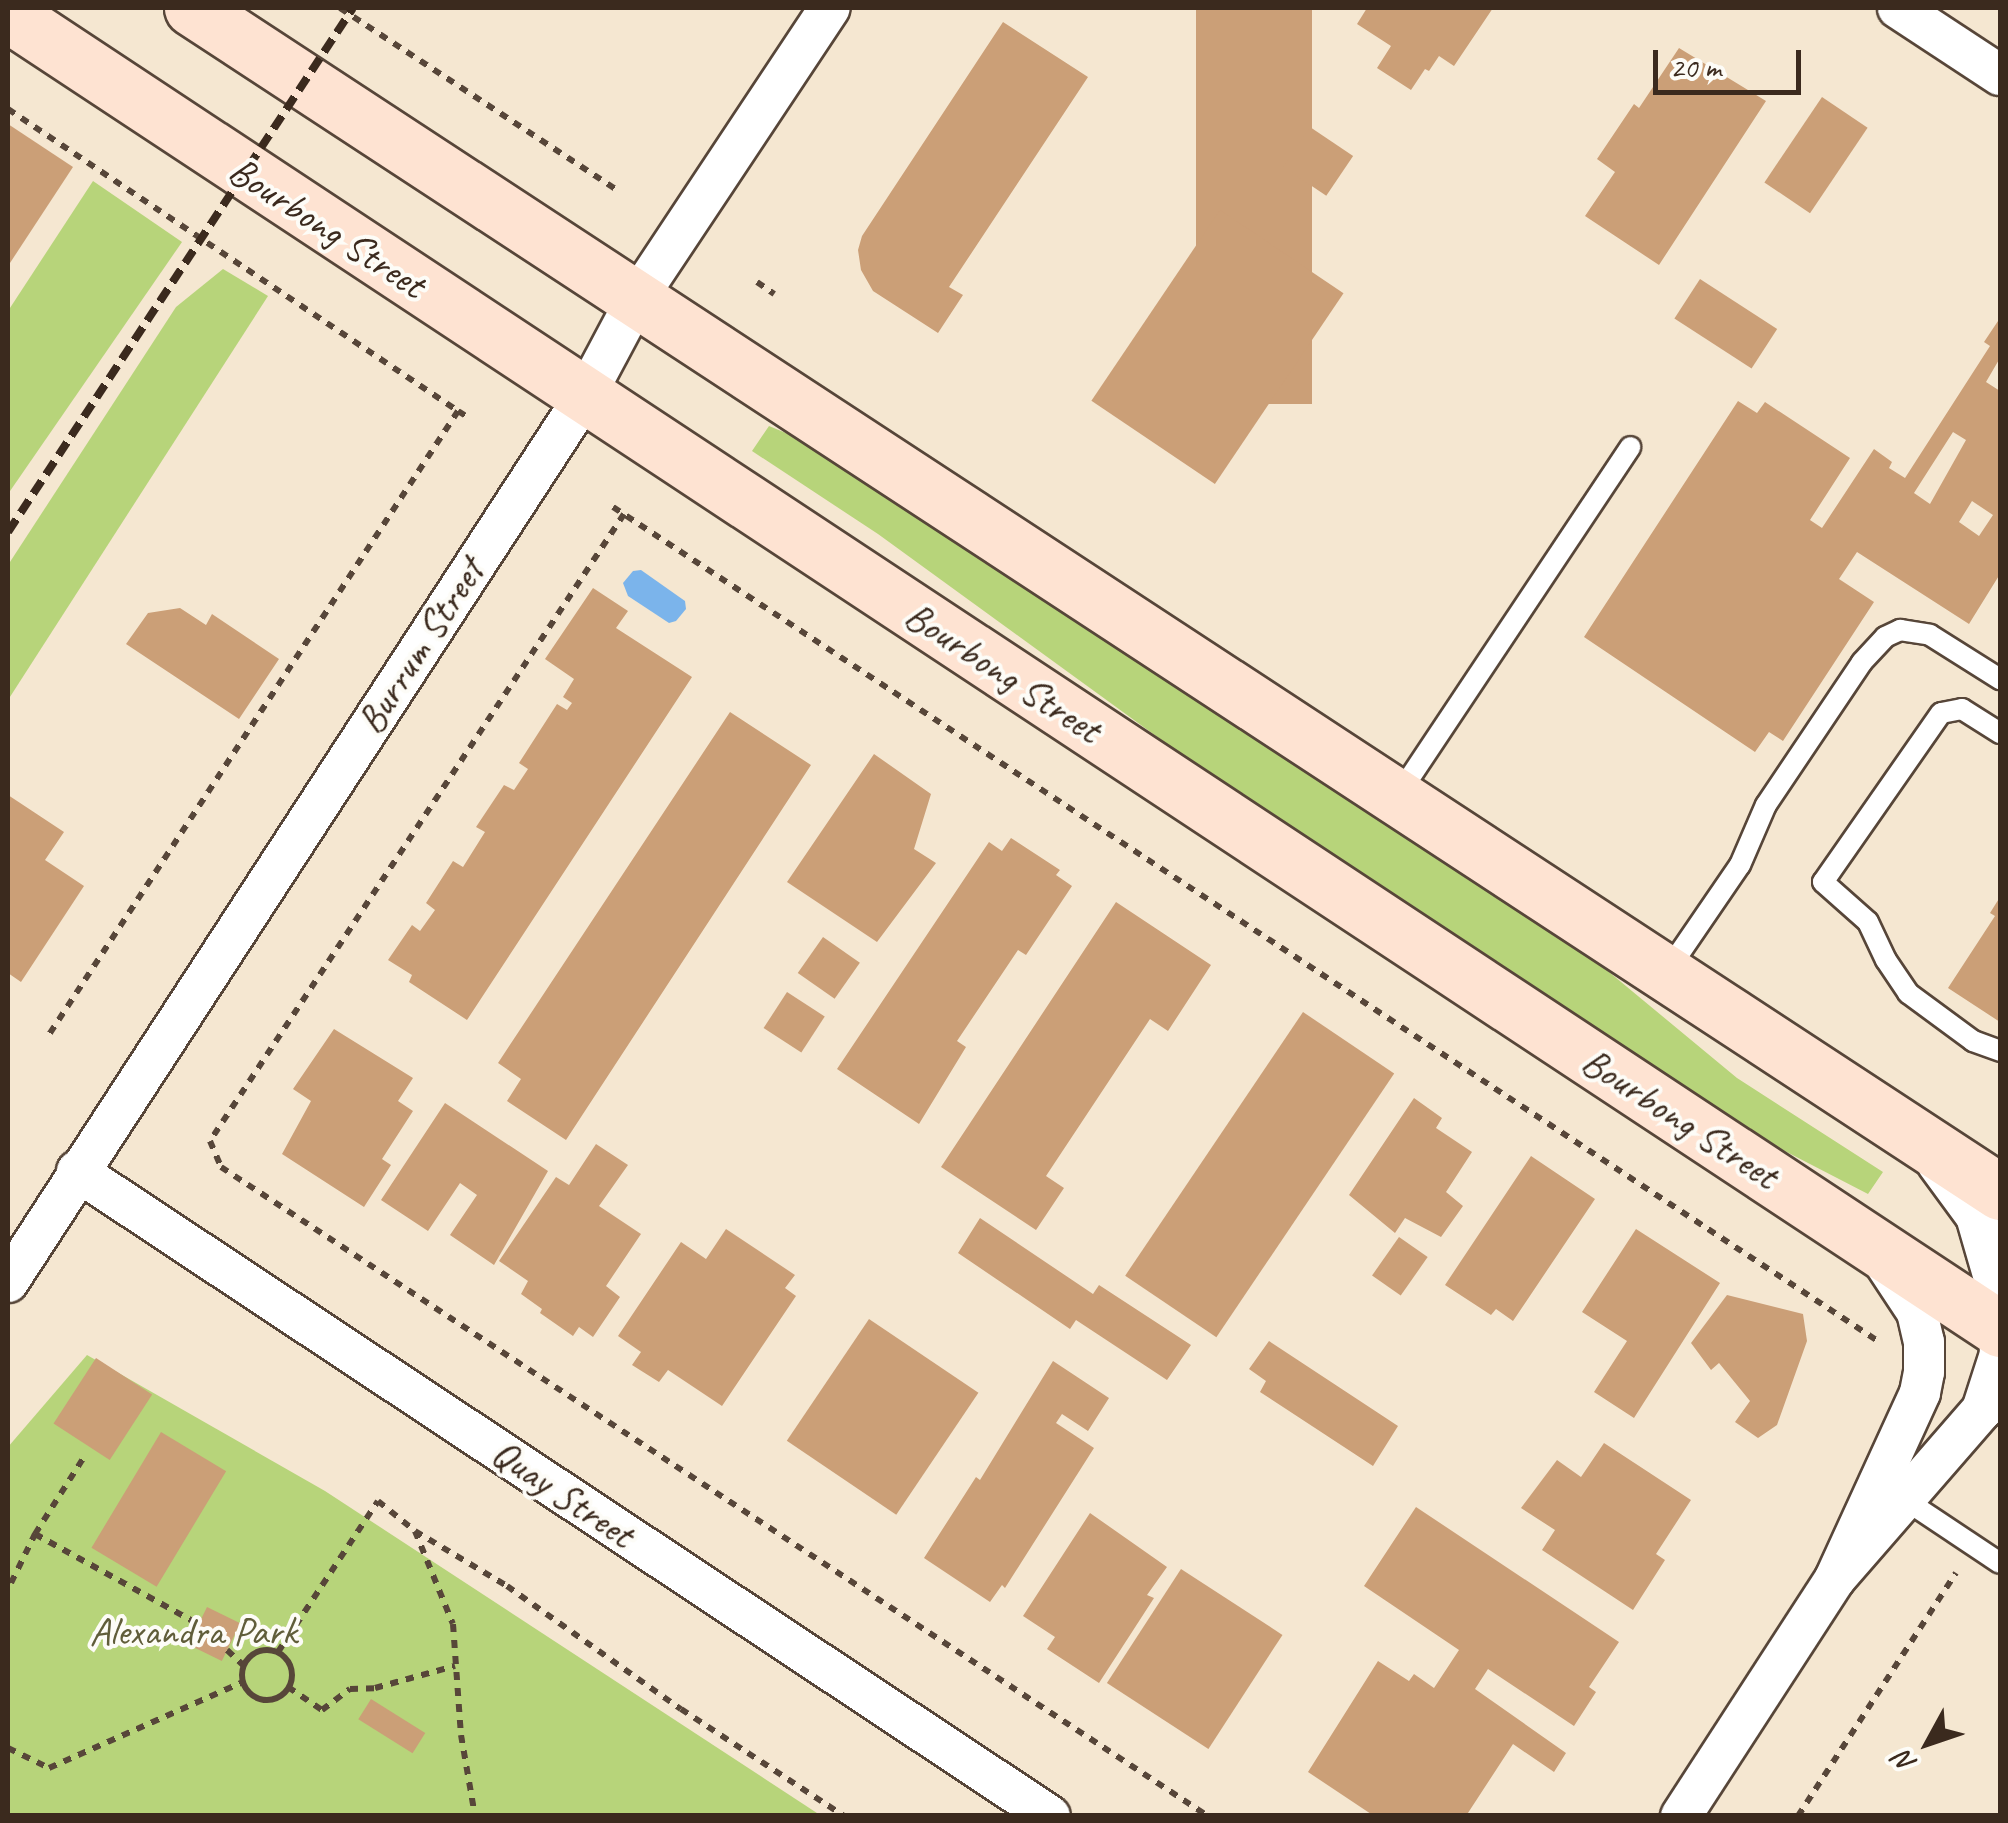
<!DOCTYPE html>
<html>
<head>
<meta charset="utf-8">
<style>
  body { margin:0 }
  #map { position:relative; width:2008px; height:1823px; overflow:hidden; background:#f5e7d1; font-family:Caveat,sans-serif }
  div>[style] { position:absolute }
  .green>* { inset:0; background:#b7d47a }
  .water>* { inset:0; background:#7bb4eb }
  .building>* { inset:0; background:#cb9f77; transform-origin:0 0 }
  .path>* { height:6px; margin-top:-3px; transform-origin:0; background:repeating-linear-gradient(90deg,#574639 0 8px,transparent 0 16px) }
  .path>.ring { margin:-3px; padding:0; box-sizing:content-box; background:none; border:6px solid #574639; border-radius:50% }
  .roads { filter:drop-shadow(2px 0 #574639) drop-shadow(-2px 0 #574639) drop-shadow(0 2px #574639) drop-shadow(0 -2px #574639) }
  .service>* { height:20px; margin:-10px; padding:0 10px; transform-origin:10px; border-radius:10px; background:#fff }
  .minor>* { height:40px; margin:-20px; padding:0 20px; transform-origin:20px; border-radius:20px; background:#fff }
  .secondary>* { height:55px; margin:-27.5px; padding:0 27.5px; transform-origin:27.5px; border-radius:27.5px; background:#fee3d2 }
  .rail>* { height:8px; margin-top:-4px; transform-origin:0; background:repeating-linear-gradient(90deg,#3b2a1e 0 15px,transparent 0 23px) }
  span { translate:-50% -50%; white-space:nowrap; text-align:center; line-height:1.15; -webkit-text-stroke:8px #fdfcf7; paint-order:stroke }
  .street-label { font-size:40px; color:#3b2a1e }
  .park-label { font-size:40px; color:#605d3a }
  .frame { position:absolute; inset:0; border:10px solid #3b2a1e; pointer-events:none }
  .north { position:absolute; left:1878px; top:1693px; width:100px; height:100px; -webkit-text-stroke:8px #fdfcf7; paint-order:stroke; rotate:230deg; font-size:28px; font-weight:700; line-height:40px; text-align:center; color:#3b2a1e }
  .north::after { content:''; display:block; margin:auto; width:35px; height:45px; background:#3b2a1e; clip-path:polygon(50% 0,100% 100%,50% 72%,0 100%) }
  .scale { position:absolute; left:1653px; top:50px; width:148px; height:45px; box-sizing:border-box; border:5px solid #3b2a1e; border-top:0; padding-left:12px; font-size:30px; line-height:35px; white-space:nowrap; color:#3b2a1e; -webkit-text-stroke:8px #fdfcf7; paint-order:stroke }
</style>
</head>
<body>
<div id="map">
  <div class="green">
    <div style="clip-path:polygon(93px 181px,182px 242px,8px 494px,8px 311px)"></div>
    <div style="clip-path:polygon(223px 269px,268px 296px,8px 700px,8px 565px,176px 307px)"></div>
    <div style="clip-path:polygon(769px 426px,810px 443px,1580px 948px,1737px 1078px,1883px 1172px,1868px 1194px,1775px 1146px,1200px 768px,878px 534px,752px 451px)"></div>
    <div style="clip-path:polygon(87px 1355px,325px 1491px,820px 1815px,8px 1816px,8px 1447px)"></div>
  </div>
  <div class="water">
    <div style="clip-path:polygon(641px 570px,685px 601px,686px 609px,676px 621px,669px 623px,628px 596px,623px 583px,633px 571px)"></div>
  </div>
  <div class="building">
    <div style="left:1196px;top:8px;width:116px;height:396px"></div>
    <div style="clip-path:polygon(1367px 8px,1493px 8px,1454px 66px,1439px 56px,1429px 71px,1425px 69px,1411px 90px,1377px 68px,1391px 46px,1357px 24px)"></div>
    <div style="clip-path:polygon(1003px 22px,1088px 77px,949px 287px,963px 295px,938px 333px,873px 291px,861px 270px,858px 250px,862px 236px)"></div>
    <div style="clip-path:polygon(1679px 48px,1766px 101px,1659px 265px,1585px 216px,1615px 172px,1597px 159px,1634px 104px,1639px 108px)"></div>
    <div style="left:1822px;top:97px;width:55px;height:103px;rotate:34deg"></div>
    <div style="clip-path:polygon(8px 124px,73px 167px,8px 266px)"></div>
    <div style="left:1310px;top:127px;width:52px;height:48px;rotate:34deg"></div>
    <div style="left:1220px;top:210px;width:149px;height:230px;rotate:34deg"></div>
    <div style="left:1700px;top:279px;width:92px;height:47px;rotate:33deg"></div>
    <div style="clip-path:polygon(evenodd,2000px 318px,2000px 358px,1986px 382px,2000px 391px,2000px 574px,1969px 624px,1857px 552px,1839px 579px,1874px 602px,1783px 741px,1769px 732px,1755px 752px,1584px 637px,1738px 401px,1757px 413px,1765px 402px,1850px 458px,1810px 520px,1822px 528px,1874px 449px,1892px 462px,1889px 468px,1905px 478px,1990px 346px,1984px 342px,2000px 318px,1953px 432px,1966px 440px,1930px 504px,1914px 493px,1953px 432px,2000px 318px,1972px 501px,1993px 515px,1979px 536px,1959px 522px,1972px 501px)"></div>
    <div style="clip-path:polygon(593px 588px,628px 611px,616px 628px,692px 677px,467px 1020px,409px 982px,412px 975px,388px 960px,412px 925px,420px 931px,435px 910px,426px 903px,453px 861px,463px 867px,485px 832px,476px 827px,504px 785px,514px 790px,528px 769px,519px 763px,557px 704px,567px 710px,572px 703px,563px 697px,574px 679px,545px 659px)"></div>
    <div style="clip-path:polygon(180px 608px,206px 625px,212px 614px,279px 659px,239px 719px,126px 644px,148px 613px)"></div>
    <div style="clip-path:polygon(730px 712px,811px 765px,566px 1140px,507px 1101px,521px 1079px,498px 1063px)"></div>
    <div style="clip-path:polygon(874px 754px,931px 794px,914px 849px,936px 863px,877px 942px,787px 882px)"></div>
    <div style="clip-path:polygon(8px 795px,64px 832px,45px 860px,84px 886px,21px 982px,8px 973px)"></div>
    <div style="clip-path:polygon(1011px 838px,1060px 870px,1056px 875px,1072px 886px,1026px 955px,1018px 950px,957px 1041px,966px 1047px,919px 1124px,837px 1069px,989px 842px,1002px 851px)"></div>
    <div style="clip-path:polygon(2000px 897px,2000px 1022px,1948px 988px,1995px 916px,1990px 913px)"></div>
    <div style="clip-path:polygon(1116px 902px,1211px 965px,1168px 1031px,1150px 1019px,1046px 1176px,1064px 1188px,1036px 1230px,941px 1167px)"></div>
    <div style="left:823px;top:937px;width:45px;height:44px;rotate:35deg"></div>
    <div style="left:787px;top:992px;width:45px;height:43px;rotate:33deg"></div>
    <div style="left:1303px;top:1012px;width:110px;height:318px;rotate:34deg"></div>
    <div style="clip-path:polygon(334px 1029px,413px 1078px,398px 1101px,413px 1111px,382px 1159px,391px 1165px,364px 1207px,282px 1154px,311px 1101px,293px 1089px)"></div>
    <div style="clip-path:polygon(1414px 1098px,1442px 1118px,1436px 1128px,1472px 1152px,1446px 1192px,1463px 1206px,1441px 1237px,1405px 1218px,1395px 1233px,1349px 1195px)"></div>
    <div style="clip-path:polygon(445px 1103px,548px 1171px,494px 1265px,450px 1235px,477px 1195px,460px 1183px,428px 1231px,381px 1200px)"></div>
    <div style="clip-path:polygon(596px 1144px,628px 1165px,599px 1206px,641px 1234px,606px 1286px,620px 1297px,593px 1337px,579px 1327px,573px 1336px,540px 1313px,542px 1309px,521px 1294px,528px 1281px,499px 1261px,556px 1177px,569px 1185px)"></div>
    <div style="clip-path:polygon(1531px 1156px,1595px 1199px,1513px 1321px,1496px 1309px,1491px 1315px,1445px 1285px)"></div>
    <div style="clip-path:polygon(980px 1218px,1093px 1294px,1099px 1285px,1191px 1345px,1167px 1380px,1076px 1320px,1070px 1329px,958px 1253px)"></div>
    <div style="clip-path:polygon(726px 1229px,795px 1275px,785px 1288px,796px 1296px,722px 1406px,668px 1370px,659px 1382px,632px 1365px,641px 1352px,618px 1336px,681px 1242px,706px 1259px)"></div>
    <div style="clip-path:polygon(1636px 1229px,1720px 1283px,1634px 1418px,1594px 1392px,1627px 1341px,1582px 1312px)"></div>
    <div style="left:1399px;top:1237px;width:35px;height:47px;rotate:35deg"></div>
    <div style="clip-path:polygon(1727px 1295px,1803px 1314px,1807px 1341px,1777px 1425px,1758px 1438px,1735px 1422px,1750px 1401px,1719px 1363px,1711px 1370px,1691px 1343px)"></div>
    <div style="left:869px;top:1319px;width:132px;height:147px;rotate:34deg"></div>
    <div style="clip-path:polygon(1269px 1341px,1398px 1426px,1373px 1466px,1260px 1392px,1266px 1381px,1249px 1369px)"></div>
    <div style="left:96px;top:1358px;width:67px;height:78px;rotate:33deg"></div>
    <div style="clip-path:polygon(1053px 1361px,1109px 1398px,1088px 1431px,1062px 1414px,1056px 1423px,1094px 1448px,1005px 1588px,1002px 1585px,990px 1602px,924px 1558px,976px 1477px,980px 1480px)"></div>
    <div style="left:161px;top:1432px;width:76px;height:135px;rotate:31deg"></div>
    <div style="clip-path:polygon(1604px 1443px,1691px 1500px,1656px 1554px,1665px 1560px,1633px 1610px,1542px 1550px,1555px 1530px,1521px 1508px,1557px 1460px,1581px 1477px)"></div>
    <div style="clip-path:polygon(1416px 1507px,1619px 1642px,1589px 1687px,1596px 1692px,1574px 1726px,1488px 1669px,1475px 1689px,1566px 1753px,1554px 1772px,1513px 1744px,1466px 1816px,1374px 1816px,1308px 1772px,1378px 1661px,1409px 1681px,1414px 1674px,1434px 1688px,1459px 1650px,1364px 1586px)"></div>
    <div style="clip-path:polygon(1090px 1513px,1167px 1567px,1147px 1595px,1154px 1598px,1099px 1683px,1047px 1649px,1055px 1637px,1023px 1616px)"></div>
    <div style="left:1181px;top:1569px;width:121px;height:136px;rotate:33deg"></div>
    <div style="left:207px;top:1607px;width:37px;height:42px;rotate:26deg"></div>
    <div style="left:371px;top:1699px;width:64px;height:24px;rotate:32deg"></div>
  </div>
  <div class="path">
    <div style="left:340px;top:8px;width:335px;rotate:33.3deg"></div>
    <div style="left:8px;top:109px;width:542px;rotate:33.87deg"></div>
    <div style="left:458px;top:411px;width:747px;rotate:123.26deg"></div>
    <div style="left:757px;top:282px;width:21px;rotate:35deg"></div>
    <div style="left:458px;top:411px;width:15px;rotate:32deg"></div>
    <div style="left:613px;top:507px;width:1515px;rotate:33.4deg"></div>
    <div style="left:624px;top:514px;width:751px;rotate:123.44deg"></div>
    <div style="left:210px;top:1141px;width:28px;rotate:67deg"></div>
    <div style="left:221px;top:1167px;width:1181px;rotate:33.33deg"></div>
    <div style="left:415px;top:1531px;width:100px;rotate:67.8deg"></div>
    <div style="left:453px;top:1624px;width:111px;rotate:85.9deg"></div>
    <div style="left:461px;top:1735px;width:82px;rotate:80.2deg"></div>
    <div style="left:35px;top:1534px;width:91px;rotate:-57.5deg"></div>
    <div style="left:8px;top:1580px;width:4px;rotate:45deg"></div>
    <div style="left:11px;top:1583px;width:55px;rotate:-63.9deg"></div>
    <div style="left:35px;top:1534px;width:188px;rotate:28.9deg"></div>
    <div style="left:227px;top:1650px;width:23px;rotate:43deg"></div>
    <div class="ring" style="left:242px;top:1650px;width:44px;height:44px"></div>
    <div style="left:278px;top:1652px;width:181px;rotate:-56.5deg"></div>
    <div style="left:378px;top:1501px;width:48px;rotate:39deg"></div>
    <div style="left:415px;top:1531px;width:107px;rotate:30.9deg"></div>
    <div style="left:507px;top:1586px;width:213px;rotate:35.3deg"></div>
    <div style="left:681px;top:1709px;width:195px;rotate:33.3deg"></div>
    <div style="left:288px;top:1687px;width:41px;rotate:34.1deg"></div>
    <div style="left:322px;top:1710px;width:35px;rotate:-37deg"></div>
    <div style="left:350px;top:1689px;width:25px;rotate:-2deg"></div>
    <div style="left:375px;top:1688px;width:83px;rotate:-15.4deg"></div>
    <div style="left:8px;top:1748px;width:46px;rotate:26deg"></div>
    <div style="left:49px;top:1768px;width:212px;rotate:-23.9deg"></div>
    <div style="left:1798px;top:1816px;width:290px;rotate:-57deg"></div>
  </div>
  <div class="roads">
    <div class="service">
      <div style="left:2000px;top:733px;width:45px;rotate:-147.7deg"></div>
      <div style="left:1962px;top:709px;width:21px;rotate:169deg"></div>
      <div style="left:1941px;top:713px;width:206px;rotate:124.9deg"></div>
      <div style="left:1823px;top:882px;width:60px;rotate:41.6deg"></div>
      <div style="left:1868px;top:922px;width:42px;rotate:64.7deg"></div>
      <div style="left:1886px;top:960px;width:40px;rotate:56deg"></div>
      <div style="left:1908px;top:993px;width:81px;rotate:36.4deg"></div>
      <div style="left:1973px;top:1041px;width:29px;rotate:20deg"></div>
      <div style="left:1399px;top:794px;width:417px;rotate:-56.3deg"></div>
      <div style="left:1668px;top:970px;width:127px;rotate:-55.6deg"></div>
      <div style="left:1740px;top:865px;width:65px;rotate:-66.6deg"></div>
      <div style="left:1766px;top:805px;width:172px;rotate:-56.1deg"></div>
      <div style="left:1862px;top:662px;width:34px;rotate:-47deg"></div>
      <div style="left:1885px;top:637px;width:17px;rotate:-25deg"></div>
      <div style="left:1900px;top:630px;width:30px;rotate:9deg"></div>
      <div style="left:1930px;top:635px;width:83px;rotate:32.2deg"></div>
      <div style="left:1904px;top:1499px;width:115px;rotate:33.7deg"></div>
    </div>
    <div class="minor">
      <div style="left:1898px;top:8px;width:122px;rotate:33.3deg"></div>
      <div style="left:1937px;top:1163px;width:66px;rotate:53.7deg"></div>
      <div style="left:1976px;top:1216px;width:79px;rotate:73.9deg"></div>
      <div style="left:1998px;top:1292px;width:62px;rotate:88.2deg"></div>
      <div style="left:2000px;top:1354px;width:59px;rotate:107.8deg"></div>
      <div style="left:77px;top:1171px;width:1167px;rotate:33.54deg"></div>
      <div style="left:1884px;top:1262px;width:60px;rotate:56.6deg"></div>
      <div style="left:1917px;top:1312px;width:31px;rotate:77deg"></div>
      <div style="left:1924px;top:1342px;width:30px;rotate:90deg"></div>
      <div style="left:1924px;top:1372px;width:21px;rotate:101deg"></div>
      <div style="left:1920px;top:1393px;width:205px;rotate:114.6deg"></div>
      <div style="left:1835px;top:1579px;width:224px;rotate:-49deg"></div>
      <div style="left:1982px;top:1410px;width:24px;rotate:-42deg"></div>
      <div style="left:8px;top:1282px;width:1057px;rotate:-56.93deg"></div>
      <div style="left:585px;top:396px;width:111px;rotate:-62deg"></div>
      <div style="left:637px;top:298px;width:348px;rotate:-56.4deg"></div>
      <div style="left:1681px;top:1816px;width:283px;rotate:-57deg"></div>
    </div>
    <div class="secondary">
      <div style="left:192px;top:8px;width:2161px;rotate:33.22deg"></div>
      <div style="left:8px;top:14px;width:2387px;rotate:33.43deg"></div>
    </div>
  </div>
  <div class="rail">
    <div style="left:8px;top:532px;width:627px;rotate:-56.64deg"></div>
  </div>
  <div class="street-label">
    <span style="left:327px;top:227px;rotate:33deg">Bourbong Street</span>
    <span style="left:420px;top:646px;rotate:-57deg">Burrum Street</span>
    <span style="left:1003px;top:672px;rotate:33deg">Bourbong Street</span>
    <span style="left:1680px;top:1118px;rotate:33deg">Bourbong Street</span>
    <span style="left:563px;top:1493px;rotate:34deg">Quay Street</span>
  </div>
  <div class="park-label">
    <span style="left:193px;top:1631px">Alexandra Park</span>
  </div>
  <div class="frame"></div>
  <div class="north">N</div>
  <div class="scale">20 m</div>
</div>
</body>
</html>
